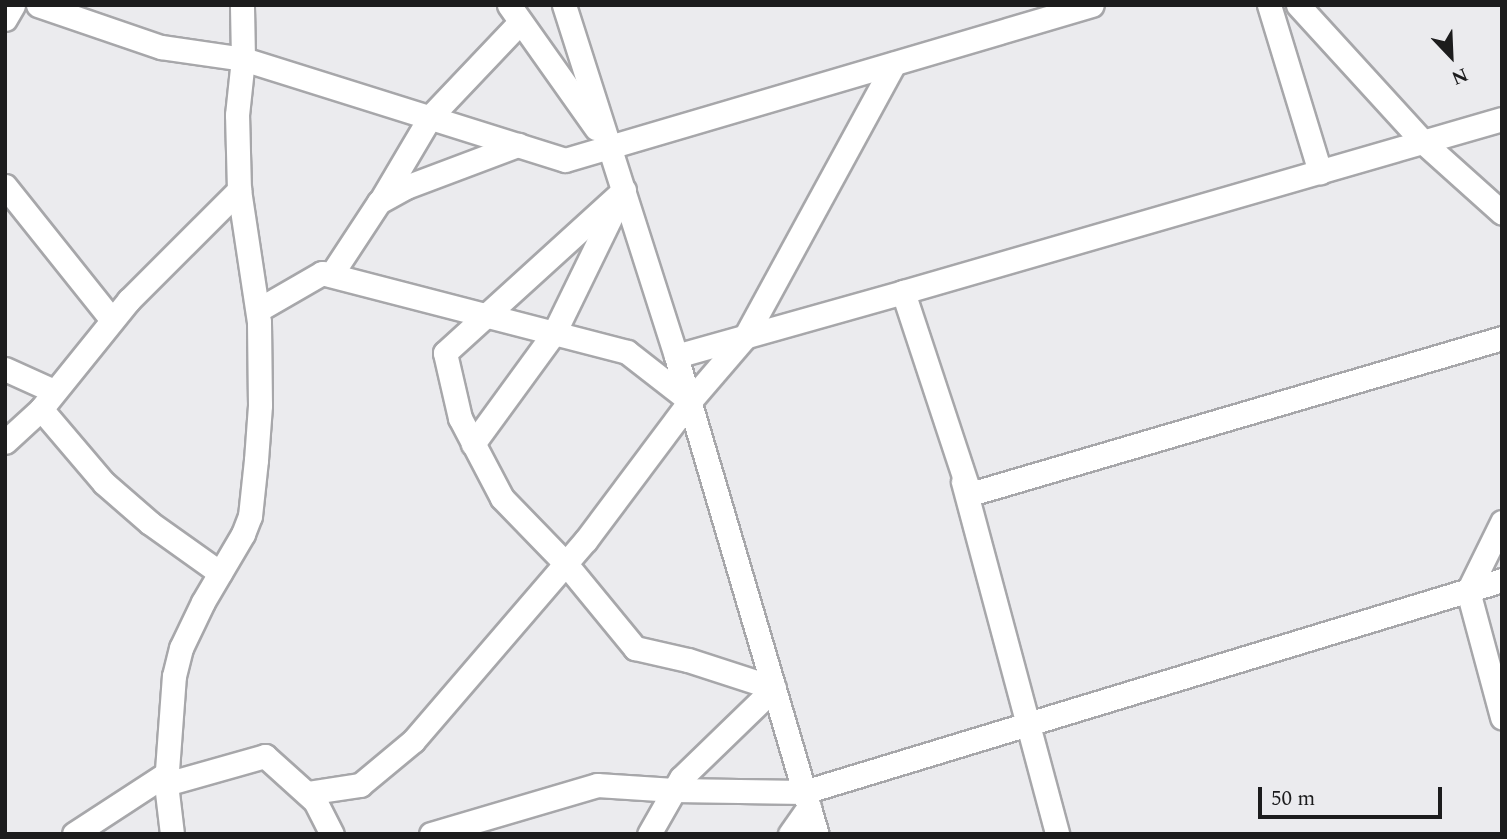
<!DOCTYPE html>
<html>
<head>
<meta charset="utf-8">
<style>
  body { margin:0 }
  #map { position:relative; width:1507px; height:839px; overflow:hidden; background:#ebebee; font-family:Spectral,serif }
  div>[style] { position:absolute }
  .roads { filter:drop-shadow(2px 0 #a7a7aa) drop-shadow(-2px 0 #a7a7aa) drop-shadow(0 2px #a7a7aa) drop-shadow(0 -2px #a7a7aa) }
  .minor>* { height:23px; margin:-11.5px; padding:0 11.5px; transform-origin:11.5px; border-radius:11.5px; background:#fff }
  span { translate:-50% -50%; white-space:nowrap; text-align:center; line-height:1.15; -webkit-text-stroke:6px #ebebee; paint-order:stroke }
  .frame { position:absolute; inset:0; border:7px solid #1c1c1d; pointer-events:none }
  .north { position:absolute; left:1416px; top:21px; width:70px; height:70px; -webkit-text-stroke:5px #ebebee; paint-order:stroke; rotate:157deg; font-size:19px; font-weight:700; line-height:28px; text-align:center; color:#1c1c1d }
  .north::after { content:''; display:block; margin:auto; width:24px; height:32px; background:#1c1c1d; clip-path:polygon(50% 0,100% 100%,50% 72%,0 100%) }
  .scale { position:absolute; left:1258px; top:787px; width:184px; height:32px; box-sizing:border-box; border:4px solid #1c1c1d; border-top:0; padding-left:9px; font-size:21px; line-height:24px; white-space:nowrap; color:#1c1c1d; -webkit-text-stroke:5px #ebebee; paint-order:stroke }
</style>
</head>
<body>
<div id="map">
  <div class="roads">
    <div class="minor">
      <div style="left:38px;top:5px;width:130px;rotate:18.9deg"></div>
      <div style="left:161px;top:47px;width:83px;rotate:8.3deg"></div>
      <div style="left:243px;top:59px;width:337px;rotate:17.4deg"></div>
      <div style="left:565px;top:160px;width:549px;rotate:-16.39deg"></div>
      <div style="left:509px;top:5px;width:151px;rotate:54.7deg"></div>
      <div style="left:564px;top:5px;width:368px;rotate:72.3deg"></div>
      <div style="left:676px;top:356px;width:498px;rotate:73.6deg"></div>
      <div style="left:1269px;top:5px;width:175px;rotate:73deg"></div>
      <div style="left:1298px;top:5px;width:185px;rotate:47.6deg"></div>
      <div style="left:1423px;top:142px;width:106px;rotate:41.9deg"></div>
      <div style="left:5px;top:19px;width:16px;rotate:-60deg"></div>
      <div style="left:5px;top:186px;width:171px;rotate:51.4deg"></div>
      <div style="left:624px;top:190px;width:242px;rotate:137.7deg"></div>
      <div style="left:445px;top:353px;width:67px;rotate:77deg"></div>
      <div style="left:460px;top:418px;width:90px;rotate:62.3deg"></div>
      <div style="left:502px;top:498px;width:92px;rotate:45.9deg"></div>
      <div style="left:566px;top:564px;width:109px;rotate:50.6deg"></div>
      <div style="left:635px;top:648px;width:54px;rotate:12.8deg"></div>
      <div style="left:688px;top:660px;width:90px;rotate:18deg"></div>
      <div style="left:774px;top:688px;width:129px;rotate:135.9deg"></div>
      <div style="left:681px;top:778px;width:64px;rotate:119.7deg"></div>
      <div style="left:381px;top:200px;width:96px;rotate:-59.4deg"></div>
      <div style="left:430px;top:117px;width:131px;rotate:-46.5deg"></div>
      <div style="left:331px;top:275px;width:87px;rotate:-56.7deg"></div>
      <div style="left:379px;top:202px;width:31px;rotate:-29deg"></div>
      <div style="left:406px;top:187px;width:120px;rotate:-20.6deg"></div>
      <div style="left:903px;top:292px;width:623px;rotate:-16.11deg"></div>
      <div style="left:258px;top:310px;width:74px;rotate:-30deg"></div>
      <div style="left:322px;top:273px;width:315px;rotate:14.5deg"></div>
      <div style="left:627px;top:352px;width:80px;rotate:37.9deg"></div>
      <div style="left:676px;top:356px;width:236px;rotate:-15.7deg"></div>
      <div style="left:903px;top:292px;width:213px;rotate:71.7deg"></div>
      <div style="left:970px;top:494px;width:554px;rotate:-16.34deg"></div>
      <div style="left:5px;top:369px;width:54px;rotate:24.2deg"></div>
      <div style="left:41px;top:409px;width:97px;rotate:49.6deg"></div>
      <div style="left:104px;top:483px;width:61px;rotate:41deg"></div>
      <div style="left:150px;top:523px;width:86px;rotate:35.5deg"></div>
      <div style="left:5px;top:442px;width:49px;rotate:-42.5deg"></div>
      <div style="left:41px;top:409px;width:140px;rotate:-51.1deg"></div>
      <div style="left:129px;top:300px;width:156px;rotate:-45deg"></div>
      <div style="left:473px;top:444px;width:137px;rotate:-53.9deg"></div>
      <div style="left:554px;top:333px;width:146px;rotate:-64deg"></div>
      <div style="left:963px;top:482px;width:364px;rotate:75deg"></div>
      <div style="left:1502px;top:522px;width:77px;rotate:116.2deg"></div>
      <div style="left:1468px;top:591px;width:131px;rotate:74.9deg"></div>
      <div style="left:166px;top:784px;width:103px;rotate:-15.8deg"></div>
      <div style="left:265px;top:756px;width:67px;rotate:42deg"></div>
      <div style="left:315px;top:801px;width:37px;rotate:63deg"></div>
      <div style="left:307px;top:793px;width:54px;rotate:-8.6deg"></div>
      <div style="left:360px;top:785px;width:69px;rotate:-39.7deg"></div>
      <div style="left:413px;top:741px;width:265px;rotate:-49.3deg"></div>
      <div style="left:586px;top:540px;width:174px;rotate:-53.2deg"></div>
      <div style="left:690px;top:401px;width:84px;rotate:-49.3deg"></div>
      <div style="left:745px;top:337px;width:311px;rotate:-61.4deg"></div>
      <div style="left:74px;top:834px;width:110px;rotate:-33.1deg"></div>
      <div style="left:172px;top:834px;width:50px;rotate:-96.8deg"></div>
      <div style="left:166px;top:784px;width:108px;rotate:-85.8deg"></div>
      <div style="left:174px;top:676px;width:29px;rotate:-76deg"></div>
      <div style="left:181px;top:648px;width:51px;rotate:-64.4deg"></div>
      <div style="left:203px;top:602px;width:79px;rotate:-59.5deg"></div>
      <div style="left:243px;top:534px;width:19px;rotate:-69deg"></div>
      <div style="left:250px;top:516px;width:56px;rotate:-83.9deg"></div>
      <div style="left:256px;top:460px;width:55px;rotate:-85.8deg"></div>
      <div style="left:260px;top:405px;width:83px;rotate:-90.7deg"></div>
      <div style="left:259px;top:322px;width:134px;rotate:-98.6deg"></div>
      <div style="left:239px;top:190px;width:75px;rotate:-91.5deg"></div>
      <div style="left:237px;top:115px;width:56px;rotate:-83.9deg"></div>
      <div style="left:243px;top:59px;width:54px;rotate:-91.1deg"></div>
      <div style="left:431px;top:834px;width:173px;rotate:-16.4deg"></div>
      <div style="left:597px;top:785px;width:77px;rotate:3.7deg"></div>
      <div style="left:674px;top:790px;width:130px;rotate:0.9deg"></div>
      <div style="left:804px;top:792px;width:729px;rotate:-16.89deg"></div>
      <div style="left:790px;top:834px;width:33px;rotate:-55deg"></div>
    </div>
  </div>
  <div class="frame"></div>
  <div class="north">N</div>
  <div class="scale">50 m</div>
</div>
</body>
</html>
